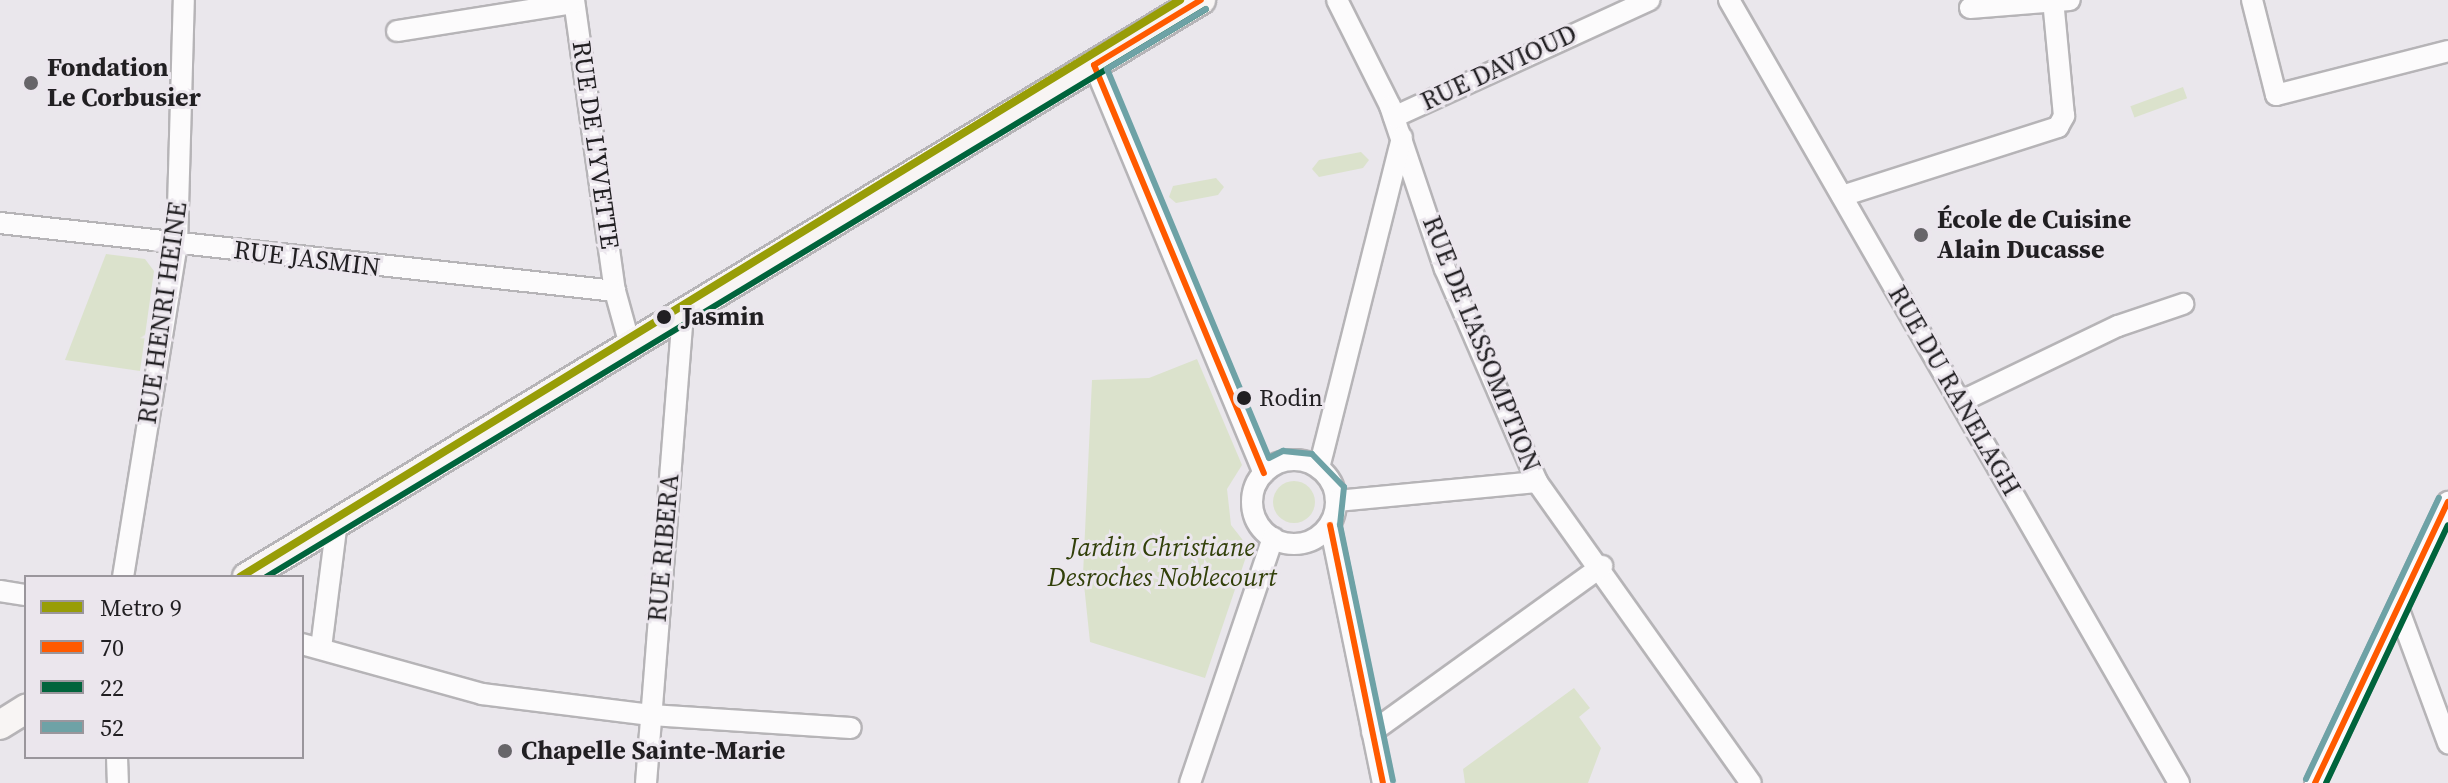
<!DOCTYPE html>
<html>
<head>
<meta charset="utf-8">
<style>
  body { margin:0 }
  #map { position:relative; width:2448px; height:783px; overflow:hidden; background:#eae7ec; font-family:"Source Serif 4",serif }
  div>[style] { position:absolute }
  .green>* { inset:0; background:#dbe2cc; transform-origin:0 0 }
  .round { border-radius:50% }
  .roads { filter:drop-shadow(2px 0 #b6b4b7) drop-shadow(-2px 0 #b6b4b7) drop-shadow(0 2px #b6b4b7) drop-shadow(0 -2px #b6b4b7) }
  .street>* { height:20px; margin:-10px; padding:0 10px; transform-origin:10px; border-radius:10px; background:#fcfbfc }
  .street>.ring { margin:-10px; padding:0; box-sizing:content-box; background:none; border:20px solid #fcfbfc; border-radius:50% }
  .secondary>* { height:28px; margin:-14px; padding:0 14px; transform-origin:14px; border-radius:14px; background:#f8f5f4 }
  .bus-1>* { height:6px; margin:-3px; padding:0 3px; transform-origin:3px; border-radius:3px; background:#ff5a00 }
  .bus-2>* { height:6px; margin:-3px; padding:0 3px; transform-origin:3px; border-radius:3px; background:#00643c }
  .bus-3>* { height:6px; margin:-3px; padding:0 3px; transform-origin:3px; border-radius:3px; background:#6ea2a6 }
  .metro-1>* { height:8px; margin:-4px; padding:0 4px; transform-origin:4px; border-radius:4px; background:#989d07 }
  .dots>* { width:22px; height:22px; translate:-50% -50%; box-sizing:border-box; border:4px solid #ebe6ed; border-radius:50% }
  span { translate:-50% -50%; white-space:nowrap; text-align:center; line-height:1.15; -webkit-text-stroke:6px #ebe6ed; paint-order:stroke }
  .bus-label { font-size:24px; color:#211f22 }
  .left { translate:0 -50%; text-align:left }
  .poi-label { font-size:26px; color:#211f22; font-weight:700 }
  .street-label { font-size:26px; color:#211f22 }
  .stop-label { font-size:26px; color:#211f22; font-weight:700 }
  .park-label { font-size:26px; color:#32400a; font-style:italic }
  .legend { position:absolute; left:24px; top:575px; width:280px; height:184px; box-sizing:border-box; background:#ebe6ed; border:2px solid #9a969c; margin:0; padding:10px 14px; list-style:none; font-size:24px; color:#211f22 }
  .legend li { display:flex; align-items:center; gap:16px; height:40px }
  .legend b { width:40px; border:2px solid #9a969c }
</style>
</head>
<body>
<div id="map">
  <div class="green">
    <div style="left:2183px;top:87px;width:12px;height:56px;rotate:70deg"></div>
    <div style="clip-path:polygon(1361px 152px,1369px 160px,1363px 168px,1319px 177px,1312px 169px,1319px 160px)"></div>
    <div style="clip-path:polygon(1216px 178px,1224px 187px,1218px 195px,1176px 203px,1169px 197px,1173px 186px)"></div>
    <div style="clip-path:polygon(106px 254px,145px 259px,154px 271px,140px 371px,65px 360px)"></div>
    <div style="clip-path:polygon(1197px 359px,1242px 465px,1227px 489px,1231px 525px,1249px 548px,1205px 678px,1090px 642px,1083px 575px,1092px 380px,1149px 378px)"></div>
    <div class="round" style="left:1273px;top:481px;width:42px;height:42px"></div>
    <div style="clip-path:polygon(1574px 688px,1590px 708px,1579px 717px,1601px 748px,1588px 783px,1465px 783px,1463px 769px)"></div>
  </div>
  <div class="roads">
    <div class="street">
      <div style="left:574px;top:0;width:294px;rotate:82deg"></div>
      <div style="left:615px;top:291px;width:56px;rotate:74.5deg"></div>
      <div style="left:1337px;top:0;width:119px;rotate:63.4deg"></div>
      <div style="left:1390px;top:106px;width:172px;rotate:71.4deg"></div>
      <div style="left:1445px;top:269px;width:232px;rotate:66.6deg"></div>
      <div style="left:1537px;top:482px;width:369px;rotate:54.6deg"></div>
      <div style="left:1729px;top:0;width:903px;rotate:60.11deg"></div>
      <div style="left:2252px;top:0;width:98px;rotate:75.8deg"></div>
      <div style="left:2276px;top:95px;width:178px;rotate:-14.3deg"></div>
      <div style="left:1970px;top:8px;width:100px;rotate:-4.6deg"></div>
      <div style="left:397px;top:31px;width:179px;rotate:-9deg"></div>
      <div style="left:1094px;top:65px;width:442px;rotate:67.4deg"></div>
      <div style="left:1394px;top:117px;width:281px;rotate:-24.6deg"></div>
      <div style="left:1842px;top:196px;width:227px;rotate:-17.7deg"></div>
      <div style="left:2058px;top:127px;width:13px;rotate:-61deg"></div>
      <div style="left:2064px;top:116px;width:117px;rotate:-95.4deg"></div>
      <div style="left:0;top:223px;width:619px;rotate:6.31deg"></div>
      <div style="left:1960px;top:402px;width:175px;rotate:-25.7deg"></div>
      <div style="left:2118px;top:326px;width:69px;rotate:-18.7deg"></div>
      <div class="ring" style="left:1252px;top:460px;width:64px;height:64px"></div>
      <div style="left:1319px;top:468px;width:341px;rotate:-75.9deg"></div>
      <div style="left:1336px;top:501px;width:202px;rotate:-5.4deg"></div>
      <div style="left:1330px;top:525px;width:263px;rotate:78.4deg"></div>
      <div style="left:123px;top:577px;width:337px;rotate:-80.8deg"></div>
      <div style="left:177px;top:244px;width:244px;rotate:-88.4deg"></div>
      <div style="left:0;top:591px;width:26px;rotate:9deg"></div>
      <div style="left:2400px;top:613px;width:139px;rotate:69.7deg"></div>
      <div style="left:302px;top:644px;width:187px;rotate:15.5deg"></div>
      <div style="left:482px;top:694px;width:170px;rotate:7.1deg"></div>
      <div style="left:651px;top:715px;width:200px;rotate:3.7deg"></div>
      <div style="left:321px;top:648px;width:127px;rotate:-82.8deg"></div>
      <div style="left:1372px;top:732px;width:284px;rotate:-35.8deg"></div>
      <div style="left:117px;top:757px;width:26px;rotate:88deg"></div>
      <div style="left:646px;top:783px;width:472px;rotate:-85.5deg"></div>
      <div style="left:1190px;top:783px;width:259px;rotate:-71.3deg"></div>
      <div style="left:2315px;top:783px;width:311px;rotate:-64.7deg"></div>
    </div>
    <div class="secondary">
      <div style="left:247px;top:577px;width:1115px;rotate:-31.17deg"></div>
      <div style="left:0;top:725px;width:31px;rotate:-32deg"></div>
    </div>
  </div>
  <div class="bus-1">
    <div style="left:1094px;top:65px;width:442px;rotate:67.4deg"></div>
    <div style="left:1094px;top:65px;width:125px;rotate:-31.3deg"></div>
    <div style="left:1330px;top:525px;width:263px;rotate:78.4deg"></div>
    <div style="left:2315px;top:783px;width:311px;rotate:-64.7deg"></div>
  </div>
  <div class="bus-2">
    <div style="left:266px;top:577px;width:1098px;rotate:-31.14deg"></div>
    <div style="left:2326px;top:783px;width:285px;rotate:-64.7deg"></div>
  </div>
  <div class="bus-3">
    <div style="left:1206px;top:9px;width:116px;rotate:148.8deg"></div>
    <div style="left:1107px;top:69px;width:421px;rotate:67.4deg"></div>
    <div style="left:1269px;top:458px;width:16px;rotate:-27deg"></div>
    <div style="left:1283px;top:451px;width:29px;rotate:6deg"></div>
    <div style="left:1312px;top:454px;width:46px;rotate:45.9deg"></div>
    <div style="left:1344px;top:487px;width:38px;rotate:96deg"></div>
    <div style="left:1340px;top:525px;width:261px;rotate:78.3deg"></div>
    <div style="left:2306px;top:779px;width:311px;rotate:-64.7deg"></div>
  </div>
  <div class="metro-1">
    <div style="left:240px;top:577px;width:1103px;rotate:-31.54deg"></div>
  </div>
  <div class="dots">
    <div style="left:31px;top:83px;background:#676569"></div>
    <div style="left:1921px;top:235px;background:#676569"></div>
    <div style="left:664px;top:317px;background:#211f22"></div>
    <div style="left:1244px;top:398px;background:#211f22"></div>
    <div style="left:505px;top:751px;background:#676569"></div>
  </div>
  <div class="bus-label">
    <span class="left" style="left:1259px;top:398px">Rodin</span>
  </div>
  <div class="poi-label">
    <span class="left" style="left:47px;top:83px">Fondation<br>Le Corbusier</span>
    <span class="left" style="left:1937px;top:235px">École de Cuisine<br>Alain Ducasse</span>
    <span class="left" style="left:521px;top:751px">Chapelle Sainte-Marie</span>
  </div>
  <div class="street-label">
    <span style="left:1499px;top:68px;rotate:-25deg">RUE DAVIOUD</span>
    <span style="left:595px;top:145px;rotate:82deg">RUE DE L'YVETTE</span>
    <span style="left:307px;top:259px;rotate:7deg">RUE JASMIN</span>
    <span style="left:163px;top:313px;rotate:-82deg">RUE HENRI HEINE</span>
    <span style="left:1481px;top:344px;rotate:68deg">RUE DE L'ASSOMPTION</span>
    <span style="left:1954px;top:391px;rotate:60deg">RUE DU RANELAGH</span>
    <span style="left:664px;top:548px;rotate:-85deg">RUE RIBERA</span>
  </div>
  <div class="stop-label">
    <span class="left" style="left:682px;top:317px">Jasmin</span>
  </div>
  <div class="park-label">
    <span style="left:1162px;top:563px">Jardin Christiane<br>Desroches Noblecourt</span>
  </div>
  <ul class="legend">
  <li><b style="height:10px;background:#989d07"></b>Metro 9</li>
  <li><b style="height:10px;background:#ff5a00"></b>70</li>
  <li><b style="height:10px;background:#00643c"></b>22</li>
  <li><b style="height:10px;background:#6ea2a6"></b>52</li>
  </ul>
</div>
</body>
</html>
